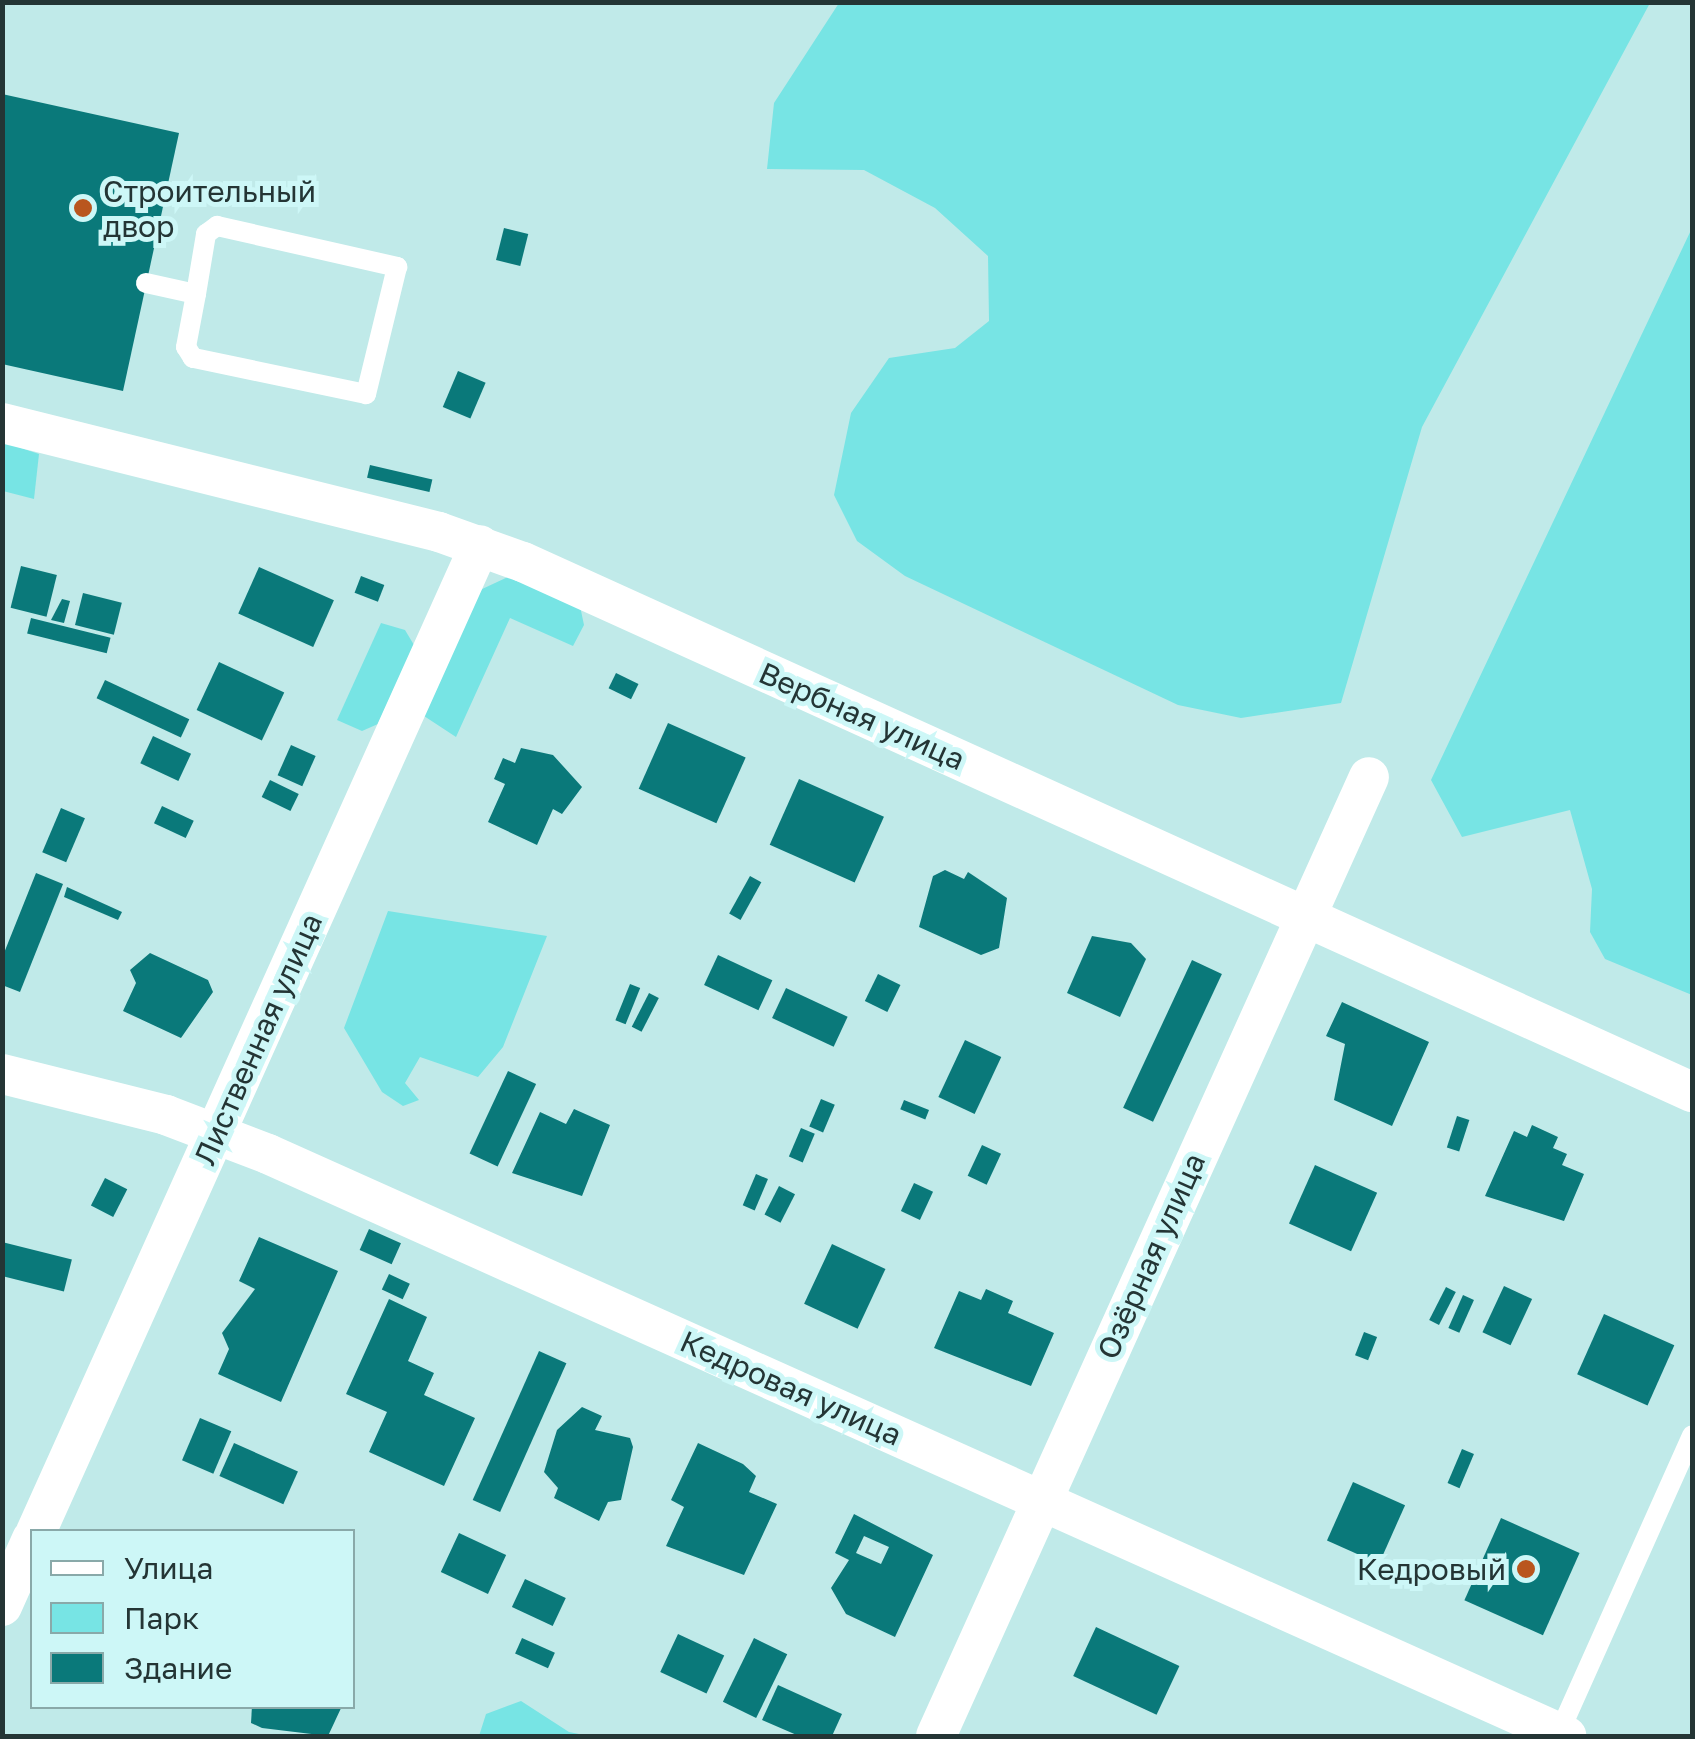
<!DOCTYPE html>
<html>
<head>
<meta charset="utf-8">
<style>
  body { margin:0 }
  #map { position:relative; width:1695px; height:1739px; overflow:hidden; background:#c0eae9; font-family:"Golos Text",sans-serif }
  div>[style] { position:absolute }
  .green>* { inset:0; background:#77e4e4 }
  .building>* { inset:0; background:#0a797a; transform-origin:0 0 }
  .service>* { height:20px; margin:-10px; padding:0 10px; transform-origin:10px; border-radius:10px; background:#fff }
  .minor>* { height:40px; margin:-20px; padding:0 20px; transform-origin:20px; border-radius:20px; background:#fff }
  .dots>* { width:28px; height:28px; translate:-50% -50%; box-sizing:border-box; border:5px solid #cdf7f7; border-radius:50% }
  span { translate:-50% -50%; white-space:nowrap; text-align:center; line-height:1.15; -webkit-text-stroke:10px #cdf7f7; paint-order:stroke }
  .poi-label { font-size:30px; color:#243535 }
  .left { translate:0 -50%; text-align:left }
  .right { translate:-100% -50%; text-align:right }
  .street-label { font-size:30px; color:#243535 }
  .frame { position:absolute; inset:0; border:5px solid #243535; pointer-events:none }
  .legend { position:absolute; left:30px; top:1529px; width:325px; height:180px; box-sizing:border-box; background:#cdf7f7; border:2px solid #89a9a9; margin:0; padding:12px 18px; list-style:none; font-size:30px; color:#243535 }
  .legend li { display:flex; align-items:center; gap:20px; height:50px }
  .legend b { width:50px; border:2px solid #89a9a9 }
</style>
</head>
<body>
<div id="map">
  <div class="green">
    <div style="clip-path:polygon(839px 3px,1650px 3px,1422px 427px,1341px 703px,1241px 718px,1178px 705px,905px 576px,857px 541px,834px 495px,851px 413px,889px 358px,955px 348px,989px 321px,988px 256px,935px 208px,864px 170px,767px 169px,774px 103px)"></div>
    <div style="clip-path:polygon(1692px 228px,1692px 995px,1605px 959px,1590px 932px,1592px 889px,1570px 810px,1462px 837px,1431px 780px)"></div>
    <div style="clip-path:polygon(3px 442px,39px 454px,34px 499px,3px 491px)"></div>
    <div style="clip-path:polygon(510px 576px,580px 606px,584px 625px,573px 646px,510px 618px,456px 737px,424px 716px,480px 590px)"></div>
    <div style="clip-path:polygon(381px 623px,405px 630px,414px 645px,378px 724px,362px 731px,337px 720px)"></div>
    <div style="clip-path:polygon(388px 911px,547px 936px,503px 1047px,478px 1077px,420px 1057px,405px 1083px,419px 1100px,403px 1106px,382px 1092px,344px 1028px)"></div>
    <div style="clip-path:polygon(521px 1701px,569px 1732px,589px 1736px,479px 1736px,486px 1714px)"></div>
  </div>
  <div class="building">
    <div style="clip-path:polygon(2px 94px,179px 133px,123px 391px,2px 364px)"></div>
    <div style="left:504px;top:228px;width:25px;height:33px;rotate:14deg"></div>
    <div style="left:458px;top:371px;width:30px;height:39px;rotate:23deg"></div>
    <div style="left:370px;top:465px;width:64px;height:13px;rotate:13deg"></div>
    <div style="left:21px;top:566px;width:37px;height:43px;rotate:14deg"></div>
    <div style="left:259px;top:567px;width:82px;height:51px;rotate:24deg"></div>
    <div style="left:361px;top:576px;width:25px;height:18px;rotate:21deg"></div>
    <div style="left:83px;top:593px;width:40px;height:33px;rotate:14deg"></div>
    <div style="clip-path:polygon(62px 599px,70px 601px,64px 623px,51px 620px)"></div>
    <div style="left:31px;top:618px;width:82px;height:16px;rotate:14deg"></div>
    <div style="left:219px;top:662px;width:72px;height:53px;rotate:25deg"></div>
    <div style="left:616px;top:673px;width:25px;height:17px;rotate:26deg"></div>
    <div style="left:105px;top:680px;width:93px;height:20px;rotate:25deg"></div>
    <div style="left:668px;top:723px;width:85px;height:72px;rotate:24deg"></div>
    <div style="left:153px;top:736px;width:42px;height:30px;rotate:25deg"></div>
    <div style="left:291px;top:745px;width:27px;height:33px;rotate:24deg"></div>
    <div style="clip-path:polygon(521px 748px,553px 755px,582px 787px,562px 814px,553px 809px,537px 845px,488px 822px,505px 784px,494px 779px,503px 758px,515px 763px)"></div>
    <div style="left:799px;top:779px;width:93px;height:72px;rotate:24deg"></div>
    <div style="left:270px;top:780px;width:32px;height:19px;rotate:26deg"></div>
    <div style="left:162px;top:806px;width:35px;height:19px;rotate:25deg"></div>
    <div style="left:61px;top:808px;width:26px;height:48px;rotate:23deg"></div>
    <div style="clip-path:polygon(945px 870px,964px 879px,968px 872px,1007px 898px,999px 948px,981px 955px,919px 927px,933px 876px)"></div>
    <div style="clip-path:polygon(36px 873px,63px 884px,20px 992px,2px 985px,2px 958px)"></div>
    <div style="left:750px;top:876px;width:13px;height:43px;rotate:29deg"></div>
    <div style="clip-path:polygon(67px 887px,122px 912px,118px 920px,64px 897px)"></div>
    <div style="clip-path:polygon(1092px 936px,1131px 943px,1146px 959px,1120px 1017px,1067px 993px)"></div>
    <div style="clip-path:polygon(150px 953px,208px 980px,213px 992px,181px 1038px,123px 1011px,136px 983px,130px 970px)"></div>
    <div style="left:718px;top:955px;width:60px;height:33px;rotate:25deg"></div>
    <div style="left:1192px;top:960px;width:33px;height:163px;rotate:25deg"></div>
    <div style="left:878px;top:974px;width:25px;height:30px;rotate:26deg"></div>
    <div style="left:630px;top:984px;width:11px;height:39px;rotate:22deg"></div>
    <div style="left:786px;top:988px;width:68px;height:33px;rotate:25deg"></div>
    <div style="left:649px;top:993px;width:11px;height:38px;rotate:27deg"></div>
    <div style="clip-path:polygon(1342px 1002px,1429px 1042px,1392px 1126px,1334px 1100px,1345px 1044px,1326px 1036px)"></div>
    <div style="left:965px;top:1040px;width:40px;height:63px;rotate:25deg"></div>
    <div style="left:508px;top:1071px;width:31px;height:91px;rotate:25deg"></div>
    <div style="left:821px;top:1099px;width:15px;height:30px;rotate:23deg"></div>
    <div style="left:904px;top:1100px;width:27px;height:10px;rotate:22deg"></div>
    <div style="clip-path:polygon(574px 1109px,610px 1125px,582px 1196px,512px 1173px,540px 1112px,566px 1124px)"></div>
    <div style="left:1457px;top:1116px;width:13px;height:33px;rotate:18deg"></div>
    <div style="clip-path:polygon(1532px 1125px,1558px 1137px,1553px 1148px,1567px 1154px,1562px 1165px,1584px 1174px,1564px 1221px,1485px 1196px,1514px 1131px,1527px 1137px)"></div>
    <div style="left:801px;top:1128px;width:15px;height:31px;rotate:23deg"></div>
    <div style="left:982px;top:1145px;width:21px;height:34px;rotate:25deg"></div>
    <div style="left:1315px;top:1165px;width:68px;height:64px;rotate:24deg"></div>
    <div style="left:756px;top:1174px;width:13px;height:34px;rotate:23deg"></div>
    <div style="left:105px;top:1178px;width:25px;height:31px;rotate:27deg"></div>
    <div style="left:914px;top:1183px;width:21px;height:31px;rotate:25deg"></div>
    <div style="left:779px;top:1186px;width:18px;height:32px;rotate:27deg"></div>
    <div style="left:369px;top:1229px;width:35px;height:23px;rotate:24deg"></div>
    <div style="clip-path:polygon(259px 1237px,338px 1271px,281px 1402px,218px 1374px,229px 1349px,222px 1333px,255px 1289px,239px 1281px)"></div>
    <div style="left:2px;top:1242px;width:72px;height:33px;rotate:14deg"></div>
    <div style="left:832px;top:1244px;width:59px;height:66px;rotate:25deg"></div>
    <div style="left:389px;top:1274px;width:23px;height:17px;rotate:25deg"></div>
    <div style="left:1504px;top:1286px;width:31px;height:51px;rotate:25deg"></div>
    <div style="left:1446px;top:1287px;width:11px;height:37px;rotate:27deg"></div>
    <div style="clip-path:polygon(986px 1289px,1013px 1301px,1008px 1313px,1054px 1333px,1031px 1386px,934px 1348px,959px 1291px,981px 1300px)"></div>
    <div style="left:1463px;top:1295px;width:12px;height:36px;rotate:24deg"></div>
    <div style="clip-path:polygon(389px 1299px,427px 1317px,408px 1361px,434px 1373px,424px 1395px,475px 1418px,444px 1486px,369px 1452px,387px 1412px,346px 1394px)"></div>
    <div style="left:1604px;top:1314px;width:77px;height:66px;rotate:24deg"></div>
    <div style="left:1364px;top:1332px;width:14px;height:25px;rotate:21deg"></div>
    <div style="left:539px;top:1351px;width:30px;height:163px;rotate:24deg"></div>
    <div style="clip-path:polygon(582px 1407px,602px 1416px,595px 1430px,630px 1438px,633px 1447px,621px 1500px,608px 1502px,599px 1521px,554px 1498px,558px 1488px,544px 1472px,557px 1430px)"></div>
    <div style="left:200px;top:1418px;width:34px;height:46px;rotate:23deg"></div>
    <div style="left:234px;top:1443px;width:70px;height:36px;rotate:24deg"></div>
    <div style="clip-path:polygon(698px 1443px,743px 1464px,756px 1476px,749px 1492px,777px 1504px,744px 1575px,666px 1546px,684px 1507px,671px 1500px)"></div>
    <div style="left:1462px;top:1449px;width:13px;height:37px;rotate:23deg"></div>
    <div style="left:1353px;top:1482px;width:57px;height:64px;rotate:24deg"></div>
    <div style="clip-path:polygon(evenodd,854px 1514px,933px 1555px,895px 1637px,846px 1614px,831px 1588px,849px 1560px,835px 1553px,854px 1514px,864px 1536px,889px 1547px,881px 1564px,856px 1553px,864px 1536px)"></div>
    <div style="left:1501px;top:1518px;width:86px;height:90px;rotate:24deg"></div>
    <div style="left:459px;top:1533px;width:52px;height:43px;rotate:25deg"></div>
    <div style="left:525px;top:1579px;width:45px;height:31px;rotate:25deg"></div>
    <div style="left:1096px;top:1627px;width:92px;height:54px;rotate:25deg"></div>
    <div style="left:678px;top:1634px;width:51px;height:42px;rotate:25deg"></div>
    <div style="left:522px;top:1638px;width:36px;height:17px;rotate:24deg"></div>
    <div style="left:754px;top:1638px;width:37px;height:71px;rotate:26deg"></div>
    <div style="clip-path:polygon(778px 1685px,842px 1714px,832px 1736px,799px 1736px,762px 1720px)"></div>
    <div style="clip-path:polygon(252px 1706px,342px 1706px,328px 1736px,262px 1728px,251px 1723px)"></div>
  </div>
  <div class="service">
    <div style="left:146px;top:283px;width:51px;rotate:12.4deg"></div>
    <div style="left:196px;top:294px;width:61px;rotate:-80.5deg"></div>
    <div style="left:206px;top:234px;width:14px;rotate:-36deg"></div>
    <div style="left:217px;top:226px;width:185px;rotate:12.8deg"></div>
    <div style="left:397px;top:267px;width:131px;rotate:103.7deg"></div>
    <div style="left:366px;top:394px;width:177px;rotate:-168.2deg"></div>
    <div style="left:193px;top:358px;width:13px;rotate:-122deg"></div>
    <div style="left:186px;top:347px;width:54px;rotate:-79.3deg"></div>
    <div style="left:1559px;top:1733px;width:326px;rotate:-65.9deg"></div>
  </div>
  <div class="minor">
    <div style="left:2px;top:423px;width:450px;rotate:14deg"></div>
    <div style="left:439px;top:532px;width:89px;rotate:19.7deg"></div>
    <div style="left:523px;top:562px;width:1284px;rotate:24.39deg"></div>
    <div style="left:2px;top:1074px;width:169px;rotate:14deg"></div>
    <div style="left:166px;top:1115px;width:109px;rotate:20.9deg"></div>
    <div style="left:268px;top:1154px;width:1423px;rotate:24.15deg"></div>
    <div style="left:36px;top:1532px;width:1082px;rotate:-65.78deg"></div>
    <div style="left:2px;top:1606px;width:73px;rotate:-65.9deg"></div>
    <div style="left:936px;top:1736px;width:1052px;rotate:-65.7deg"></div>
  </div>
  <div class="dots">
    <div style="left:83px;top:208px;background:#b9561e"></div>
    <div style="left:1526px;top:1569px;background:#b9561e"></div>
  </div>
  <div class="poi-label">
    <span class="left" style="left:103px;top:208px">Строительный<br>двор</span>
    <span class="right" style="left:1506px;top:1569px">Кедровый</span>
  </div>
  <div class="street-label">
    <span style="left:862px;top:716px;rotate:24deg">Вербная улица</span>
    <span style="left:258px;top:1039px;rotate:-66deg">Лиственная улица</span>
    <span style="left:1151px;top:1256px;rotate:-66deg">Озёрная улица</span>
    <span style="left:791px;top:1388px;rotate:24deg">Кедровая улица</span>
  </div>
  <div class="frame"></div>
  <ul class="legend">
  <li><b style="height:12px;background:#fff"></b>Улица</li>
  <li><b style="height:28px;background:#77e4e4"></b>Парк</li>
  <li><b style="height:28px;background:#0a797a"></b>Здание</li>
  </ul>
</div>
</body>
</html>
